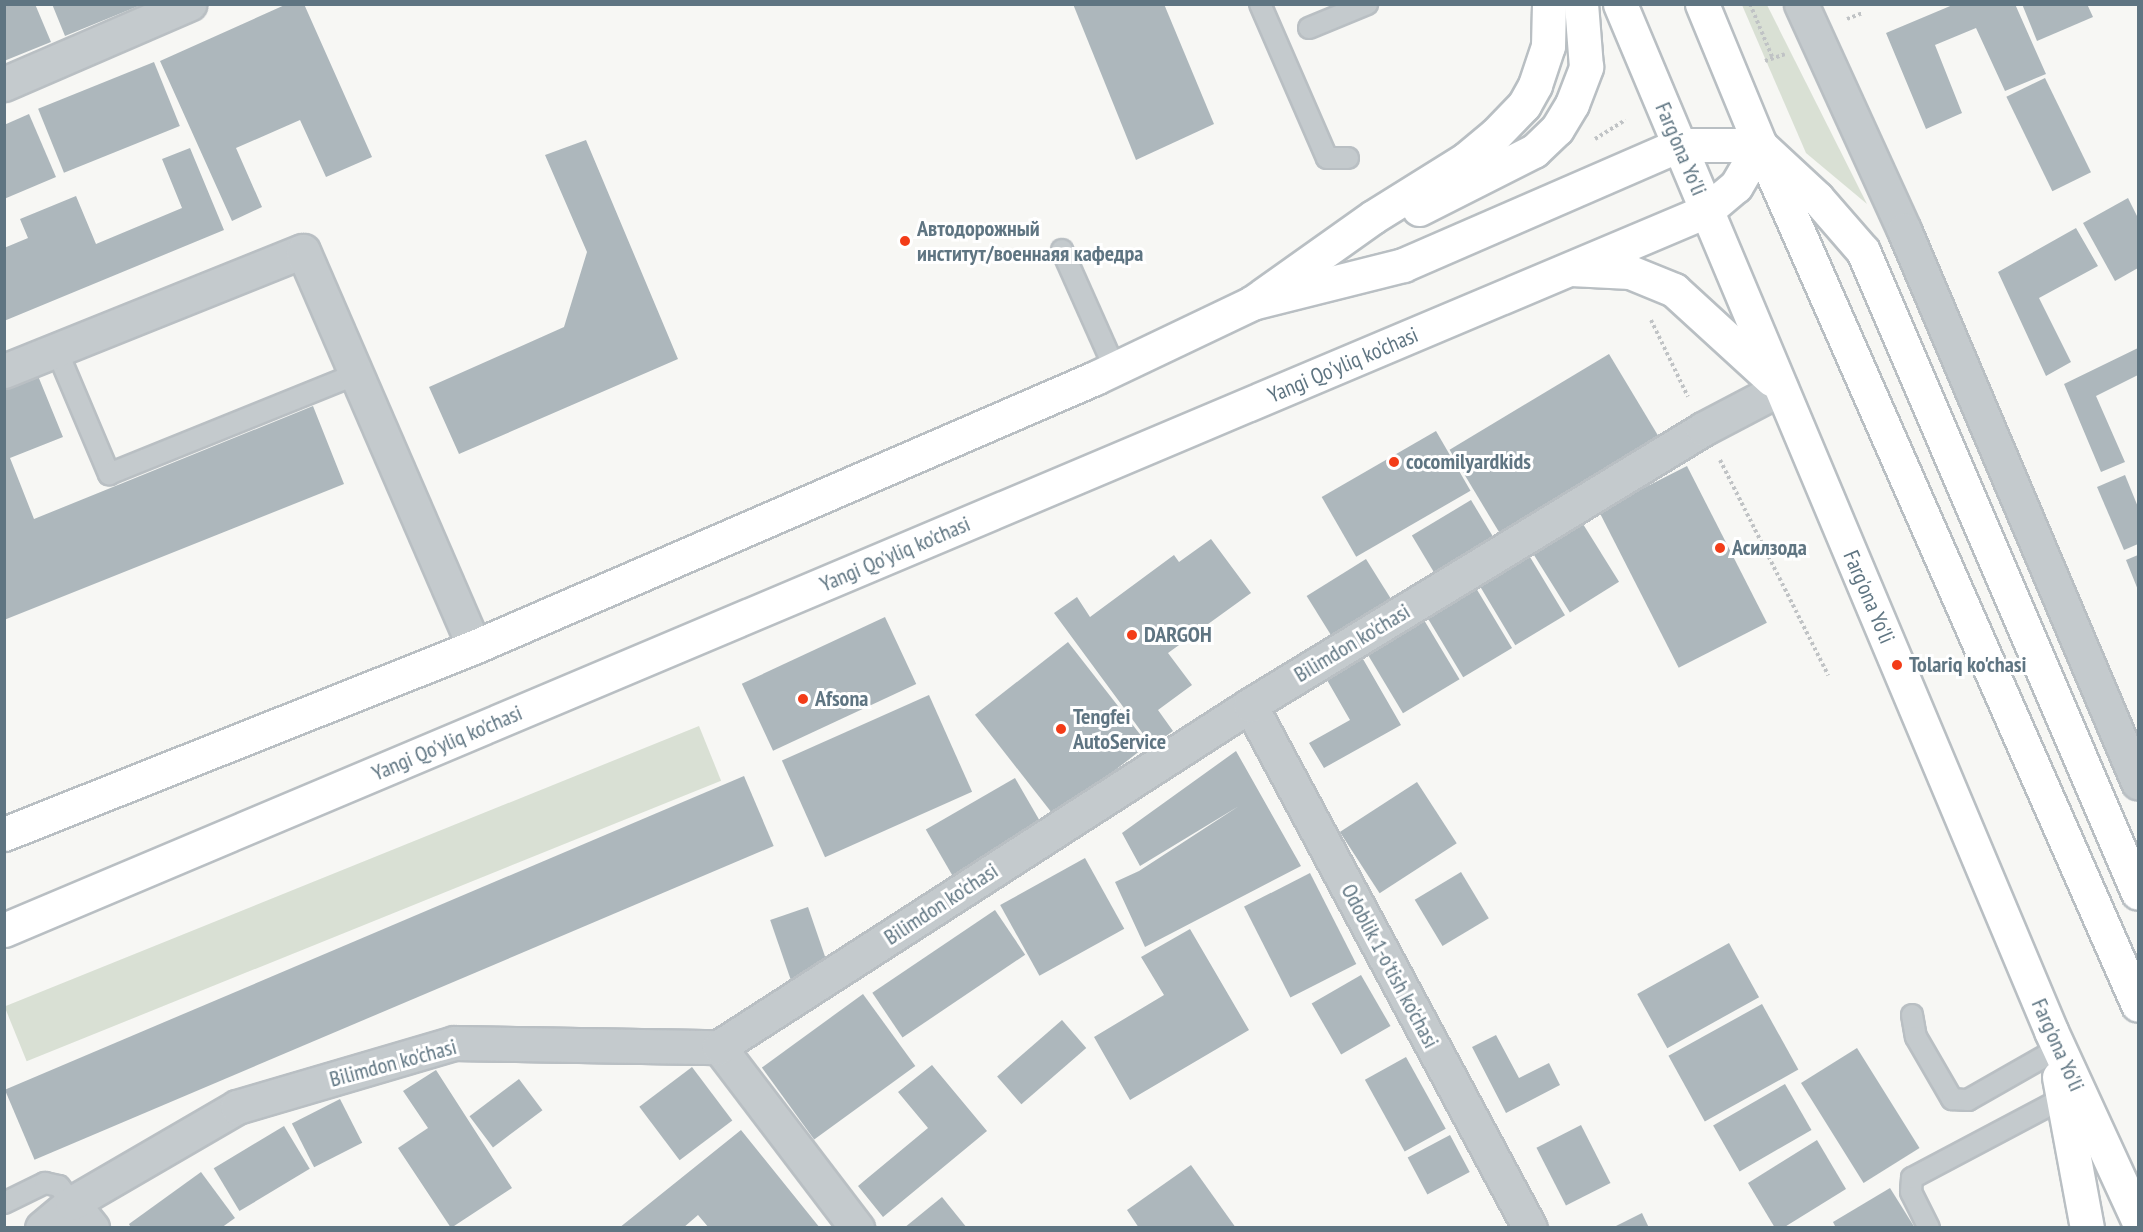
<!DOCTYPE html>
<html>
<head>
<meta charset="utf-8">
<style>
  body { margin:0 }
  #map { position:relative; width:2143px; height:1232px; overflow:hidden; background:#f7f7f4; font-family:"PT Sans Narrow",sans-serif }
  div>[style] { position:absolute }
  .green>* { inset:0; background:#d9e0d4; transform-origin:0 0 }
  .building>* { inset:0; background:#adb7bc; transform-origin:0 0 }
  .path>* { height:4px; margin-top:-2px; transform-origin:0; background:repeating-linear-gradient(90deg,#c0c3c5 0 3px,transparent 0 6px) }
  .roads { filter:drop-shadow(2px 0 #b9bfc3) drop-shadow(-2px 0 #b9bfc3) drop-shadow(0 2px #b9bfc3) drop-shadow(0 -2px #b9bfc3) }
  .service>* { height:20px; margin:-10px; padding:0 10px; transform-origin:10px; border-radius:10px; background:#c4cacd }
  .minor>* { height:33px; margin:-16.5px; padding:0 16.5px; transform-origin:16.5px; border-radius:16.5px; background:#c4cacd }
  .tertiary>* { height:33px; margin:-16.5px; padding:0 16.5px; transform-origin:16.5px; border-radius:16.5px; background:#c4cacd }
  .secondary>* { height:33px; margin:-16.5px; padding:0 16.5px; transform-origin:16.5px; border-radius:16.5px; background:#fff }
  .primary>* { height:33px; margin:-16.5px; padding:0 16.5px; transform-origin:16.5px; border-radius:16.5px; background:#fff }
  .dots>* { width:16px; height:16px; translate:-50% -50%; box-sizing:border-box; border:3px solid #fff; border-radius:50% }
  span { translate:-50% -50%; white-space:nowrap; text-align:center; line-height:1.15; -webkit-text-stroke:6px #fff; paint-order:stroke }
  .street-label { font-size:22px; color:#5f7582 }
  .poi-label { font-size:22px; color:#5f7582; font-weight:700 }
  .left { translate:0 -50%; text-align:left }
  .frame { position:absolute; inset:0; border:6px solid #5f7582; pointer-events:none }
</style>
</head>
<body>
<div id="map">
  <div class="green">
    <div style="clip-path:polygon(1742px 5px,1767px 5px,1867px 204px,1806px 153px)"></div>
    <div style="left:699px;top:726px;width:59px;height:749px;rotate:68deg"></div>
  </div>
  <div class="building">
    <div style="clip-path:polygon(4px 4px,35px 4px,51px 42px,4px 61px)"></div>
    <div style="clip-path:polygon(52px 4px,141px 4px,141px 5px,65px 36px)"></div>
    <div style="clip-path:polygon(287px 4px,304px 4px,372px 157px,326px 177px,300px 120px,236px 148px,262px 207px,232px 221px,160px 61px)"></div>
    <div style="clip-path:polygon(1073px 4px,1164px 4px,1214px 124px,1136px 160px)"></div>
    <div style="clip-path:polygon(1955px 4px,2015px 4px,2046px 74px,2005px 91px,1976px 28px,1935px 45px,1962px 113px,1926px 129px,1886px 33px)"></div>
    <div style="clip-path:polygon(2022px 4px,2087px 4px,2093px 17px,2037px 41px)"></div>
    <div style="left:154px;top:62px;width:69px;height:125px;rotate:68deg"></div>
    <div style="left:2045px;top:78px;width:105px;height:43px;rotate:64deg"></div>
    <div style="clip-path:polygon(29px 114px,56px 177px,4px 199px,4px 125px)"></div>
    <div style="clip-path:polygon(586px 140px,678px 359px,459px 454px,429px 387px,564px 327px,587px 252px,545px 155px)"></div>
    <div style="clip-path:polygon(190px 148px,224px 230px,4px 321px,4px 248px,28px 238px,20px 219px,76px 196px,96px 244px,182px 208px,162px 159px)"></div>
    <div style="clip-path:polygon(2128px 198px,2138px 218px,2138px 268px,2115px 281px,2083px 223px)"></div>
    <div style="clip-path:polygon(2076px 228px,2098px 266px,2039px 298px,2071px 362px,2046px 376px,1998px 272px)"></div>
    <div style="clip-path:polygon(2138px 348px,2138px 375px,2096px 396px,2125px 462px,2101px 472px,2064px 384px)"></div>
    <div style="left:1609px;top:354px;width:101px;height:186px;rotate:59deg"></div>
    <div style="clip-path:polygon(34px 366px,63px 437px,10px 458px,34px 519px,313px 406px,344px 484px,4px 620px,4px 377px)"></div>
    <div style="left:1436px;top:431px;width:69px;height:132px;rotate:60deg"></div>
    <div style="left:1687px;top:466px;width:176px;height:99px;rotate:63deg"></div>
    <div style="clip-path:polygon(2125px 475px,2138px 507px,2138px 544px,2124px 550px,2097px 487px)"></div>
    <div style="left:1471px;top:500px;width:49px;height:69px;rotate:59deg"></div>
    <div style="left:1583px;top:524px;width:68px;height:58px;rotate:58deg"></div>
    <div style="clip-path:polygon(1211px 539px,1251px 593px,1168px 653px,1192px 685px,1158px 710px,1173px 731px,1152px 746px,1054px 613px,1077px 597px,1090px 617px,1174px 555px,1179px 562px)"></div>
    <div style="clip-path:polygon(2138px 555px,2138px 590px,2126px 560px)"></div>
    <div style="left:1530px;top:557px;width:68px;height:58px;rotate:59deg"></div>
    <div style="left:1366px;top:559px;width:52px;height:70px;rotate:58deg"></div>
    <div style="left:1476px;top:588px;width:70px;height:57px;rotate:59deg"></div>
    <div style="left:885px;top:617px;width:74px;height:158px;rotate:65deg"></div>
    <div style="left:1424px;top:620px;width:69px;height:66px;rotate:59deg"></div>
    <div style="left:1068px;top:642px;width:130px;height:118px;rotate:52deg"></div>
    <div style="clip-path:polygon(1363px 659px,1401px 725px,1324px 768px,1309px 743px,1350px 720px,1327px 680px)"></div>
    <div style="left:929px;top:695px;width:106px;height:161px;rotate:66deg"></div>
    <div style="clip-path:polygon(1236px 751px,1301px 866px,1145px 947px,1115px 882px,1139px 871px,1239px 806px,1140px 866px,1122px 833px)"></div>
    <div style="left:744px;top:776px;width:76px;height:803px;rotate:67deg"></div>
    <div style="left:1015px;top:778px;width:59px;height:103px;rotate:60deg"></div>
    <div style="left:1417px;top:782px;width:73px;height:92px;rotate:57deg"></div>
    <div style="left:1085px;top:858px;width:81px;height:97px;rotate:61deg"></div>
    <div style="left:1461px;top:872px;width:54px;height:54px;rotate:59deg"></div>
    <div style="left:1310px;top:873px;width:102px;height:74px;rotate:63deg"></div>
    <div style="left:808px;top:907px;width:64px;height:40px;rotate:71deg"></div>
    <div style="left:995px;top:910px;width:54px;height:148px;rotate:56deg"></div>
    <div style="clip-path:polygon(1190px 929px,1249px 1030px,1130px 1100px,1094px 1037px,1164px 995px,1141px 957px)"></div>
    <div style="left:1729px;top:943px;width:62px;height:105px;rotate:61deg"></div>
    <div style="left:1361px;top:975px;width:59px;height:57px;rotate:60deg"></div>
    <div style="left:863px;top:994px;width:89px;height:125px;rotate:54deg"></div>
    <div style="left:1762px;top:1004px;width:75px;height:107px;rotate:61deg"></div>
    <div style="left:1062px;top:1020px;width:37px;height:86px;rotate:49deg"></div>
    <div style="clip-path:polygon(1496px 1035px,1519px 1078px,1549px 1063px,1560px 1085px,1506px 1113px,1472px 1047px)"></div>
    <div style="left:1857px;top:1048px;width:118px;height:66px;rotate:58deg"></div>
    <div style="left:1406px;top:1057px;width:82px;height:47px;rotate:61deg"></div>
    <div style="clip-path:polygon(932px 1065px,987px 1131px,883px 1217px,858px 1186px,928px 1128px,898px 1092px)"></div>
    <div style="left:692px;top:1067px;width:67px;height:66px;rotate:53deg"></div>
    <div style="clip-path:polygon(436px 1070px,512px 1188px,451px 1228px,398px 1148px,428px 1128px,403px 1091px)"></div>
    <div style="left:519px;top:1079px;width:39px;height:62px;rotate:53deg"></div>
    <div style="left:1785px;top:1084px;width:53px;height:83px;rotate:60deg"></div>
    <div style="left:340px;top:1099px;width:49px;height:54px;rotate:63deg"></div>
    <div style="left:1581px;top:1125px;width:65px;height:50px;rotate:63deg"></div>
    <div style="left:284px;top:1126px;width:50px;height:82px;rotate:59deg"></div>
    <div style="clip-path:polygon(741px 1130px,820px 1228px,709px 1228px,698px 1215px,683px 1228px,619px 1228px)"></div>
    <div style="left:1450px;top:1135px;width:42px;height:48px;rotate:62deg"></div>
    <div style="clip-path:polygon(1817px 1140px,1846px 1189px,1783px 1228px,1775px 1228px,1748px 1183px)"></div>
    <div style="clip-path:polygon(1191px 1165px,1236px 1228px,1139px 1228px,1127px 1210px)"></div>
    <div style="clip-path:polygon(201px 1172px,235px 1218px,221px 1228px,131px 1228px,129px 1224px)"></div>
    <div style="clip-path:polygon(1890px 1188px,1915px 1228px,1836px 1228px,1833px 1222px)"></div>
    <div style="clip-path:polygon(942px 1197px,967px 1228px,904px 1228px)"></div>
    <div style="clip-path:polygon(1642px 1213px,1649px 1228px,1612px 1228px)"></div>
  </div>
  <div class="path">
    <div style="left:1750px;top:4px;width:60px;rotate:67.3deg"></div>
    <div style="left:1847px;top:19px;width:17px;rotate:-21deg"></div>
    <div style="left:1765px;top:61px;width:21px;rotate:-19deg"></div>
    <div style="left:1595px;top:139px;width:36px;rotate:-32deg"></div>
    <div style="left:1651px;top:320px;width:85px;rotate:64.3deg"></div>
    <div style="left:1720px;top:460px;width:241px;rotate:63.3deg"></div>
  </div>
  <div class="roads">
    <div class="service">
      <div style="left:1260px;top:4px;width:168px;rotate:66.5deg"></div>
      <div style="left:1327px;top:158px;width:21px"></div>
      <div style="left:1309px;top:28px;width:63px;rotate:-22.5deg"></div>
      <div style="left:1062px;top:250px;width:130px;rotate:66deg"></div>
      <div style="left:57px;top:351px;width:134px;rotate:67.1deg"></div>
      <div style="left:109px;top:474px;width:266px;rotate:-22deg"></div>
      <div style="left:1912px;top:1015px;width:22px;rotate:80deg"></div>
      <div style="left:1916px;top:1037px;width:72px;rotate:59.9deg"></div>
      <div style="left:1952px;top:1099px;width:16px;rotate:4deg"></div>
      <div style="left:1968px;top:1100px;width:99px;rotate:-29.7deg"></div>
      <div style="left:4px;top:1203px;width:46px;rotate:-26deg"></div>
      <div style="left:45px;top:1183px;width:14px;rotate:12deg"></div>
      <div style="left:59px;top:1186px;width:21px;rotate:53deg"></div>
      <div style="left:1929px;top:1228px;width:40px;rotate:-116.6deg"></div>
      <div style="left:1911px;top:1192px;width:14px;rotate:-86deg"></div>
      <div style="left:1912px;top:1178px;width:171px;rotate:-27.9deg"></div>
    </div>
    <div class="minor">
      <div style="left:4px;top:84px;width:202px;rotate:-23.4deg"></div>
      <div style="left:4px;top:371px;width:322px;rotate:-21.9deg"></div>
      <div style="left:303px;top:251px;width:431px;rotate:66.6deg"></div>
      <div style="left:1250px;top:705px;width:593px;rotate:61.84deg"></div>
      <div style="left:719px;top:1047px;width:228px;rotate:52.7deg"></div>
      <div style="left:72px;top:1203px;width:32px;rotate:51deg"></div>
      <div style="left:42px;top:1228px;width:39px;rotate:-40deg"></div>
      <div style="left:72px;top:1203px;width:191px;rotate:-30.2deg"></div>
      <div style="left:237px;top:1107px;width:226px;rotate:-16.4deg"></div>
      <div style="left:454px;top:1043px;width:265px;rotate:0.9deg"></div>
      <div style="left:719px;top:1047px;width:632px;rotate:-32.78deg"></div>
      <div style="left:1250px;top:705px;width:530px;rotate:-31.35deg"></div>
      <div style="left:1703px;top:429px;width:88px;rotate:-27.7deg"></div>
    </div>
    <div class="tertiary">
      <div style="left:1801px;top:4px;width:248px;rotate:65.5deg"></div>
      <div style="left:1904px;top:230px;width:600px;rotate:67.03deg"></div>
    </div>
    <div class="secondary">
      <div style="left:4px;top:834px;width:506px;rotate:-21.7deg"></div>
      <div style="left:474px;top:647px;width:677px;rotate:-23.42deg"></div>
      <div style="left:1095px;top:378px;width:174px;rotate:-25.5deg"></div>
      <div style="left:1252px;top:303px;width:156px;rotate:-14.1deg"></div>
      <div style="left:1403px;top:265px;width:301px;rotate:-23.5deg"></div>
      <div style="left:4px;top:930px;width:1848px;rotate:-22.9deg"></div>
    </div>
    <div class="primary">
      <div style="left:1620px;top:4px;width:1114px;rotate:67.23deg"></div>
      <div style="left:2051px;top:1031px;width:208px;rotate:65.3deg"></div>
      <div style="left:1702px;top:4px;width:152px;rotate:67.6deg"></div>
      <div style="left:1760px;top:145px;width:939px;rotate:66.27deg"></div>
      <div style="left:1679px;top:145px;width:81px"></div>
      <div style="left:1760px;top:145px;width:78px;rotate:42.9deg"></div>
      <div style="left:1817px;top:198px;width:70px;rotate:49deg"></div>
      <div style="left:1863px;top:251px;width:698px;rotate:66.81deg"></div>
      <div style="left:1419px;top:209px;width:129px;rotate:-26.8deg"></div>
      <div style="left:1534px;top:151px;width:32px;rotate:-44deg"></div>
      <div style="left:1557px;top:129px;width:29px;rotate:-59deg"></div>
      <div style="left:1572px;top:104px;width:40px;rotate:-69deg"></div>
      <div style="left:1586px;top:67px;width:63px;rotate:-94.5deg"></div>
      <div style="left:1706px;top:211px;width:39px;rotate:-40deg"></div>
      <div style="left:1736px;top:186px;width:48px;rotate:-59.7deg"></div>
      <div style="left:1571px;top:269px;width:59px;rotate:2.9deg"></div>
      <div style="left:1630px;top:272px;width:48px;rotate:22.2deg"></div>
      <div style="left:1674px;top:290px;width:132px;rotate:42.5deg"></div>
      <div style="left:1252px;top:303px;width:148px;rotate:-35.4deg"></div>
      <div style="left:1373px;top:217px;width:110px;rotate:-31.9deg"></div>
      <div style="left:1466px;top:159px;width:38px;rotate:-40deg"></div>
      <div style="left:1495px;top:135px;width:42px;rotate:-46deg"></div>
      <div style="left:1524px;top:105px;width:23px;rotate:-61deg"></div>
      <div style="left:1535px;top:85px;width:41px;rotate:-71.6deg"></div>
      <div style="left:1548px;top:46px;width:42px;rotate:-88.6deg"></div>
      <div style="left:2059px;top:1077px;width:154px;rotate:79.5deg"></div>
    </div>
  </div>
  <div class="dots">
    <div style="left:905px;top:241px;background:#f33c18"></div>
    <div style="left:1394px;top:462px;background:#f33c18"></div>
    <div style="left:1720px;top:548px;background:#f33c18"></div>
    <div style="left:1132px;top:635px;background:#f33c18"></div>
    <div style="left:1897px;top:665px;background:#f33c18"></div>
    <div style="left:803px;top:699px;background:#f33c18"></div>
    <div style="left:1061px;top:729px;background:#f33c18"></div>
  </div>
  <div class="street-label">
    <span style="left:1681px;top:149px;rotate:67deg">Farg'ona Yo'li</span>
    <span style="left:1343px;top:365px;rotate:-23deg">Yangi Qo'yliq ko'chasi</span>
    <span style="left:895px;top:554px;rotate:-23deg">Yangi Qo'yliq ko'chasi</span>
    <span style="left:1869px;top:597px;rotate:67deg">Farg'ona Yo'li</span>
    <span style="left:1352px;top:643px;rotate:-31deg">Bilimdon ko'chasi</span>
    <span style="left:447px;top:743px;rotate:-23deg">Yangi Qo'yliq ko'chasi</span>
    <span style="left:941px;top:904px;rotate:-33deg">Bilimdon ko'chasi</span>
    <span style="left:1390px;top:966px;rotate:62deg">Odoblik 1-o'tish ko'chasi</span>
    <span style="left:2058px;top:1045px;rotate:66deg">Farg'ona Yo'li</span>
    <span style="left:393px;top:1063px;rotate:-15deg">Bilimdon ko'chasi</span>
  </div>
  <div class="poi-label">
    <span class="left" style="left:917px;top:241px">Автодорожный<br>институт/военнаяя кафедра</span>
    <span class="left" style="left:1406px;top:462px">cocomilyardkids</span>
    <span class="left" style="left:1732px;top:548px">Асилзода</span>
    <span class="left" style="left:1144px;top:635px">DARGOH</span>
    <span class="left" style="left:1909px;top:665px">Tolariq ko'chasi</span>
    <span class="left" style="left:815px;top:699px">Afsona</span>
    <span class="left" style="left:1073px;top:729px">Tengfei<br>AutoService</span>
  </div>
  <div class="frame"></div>
</div>
</body>
</html>
